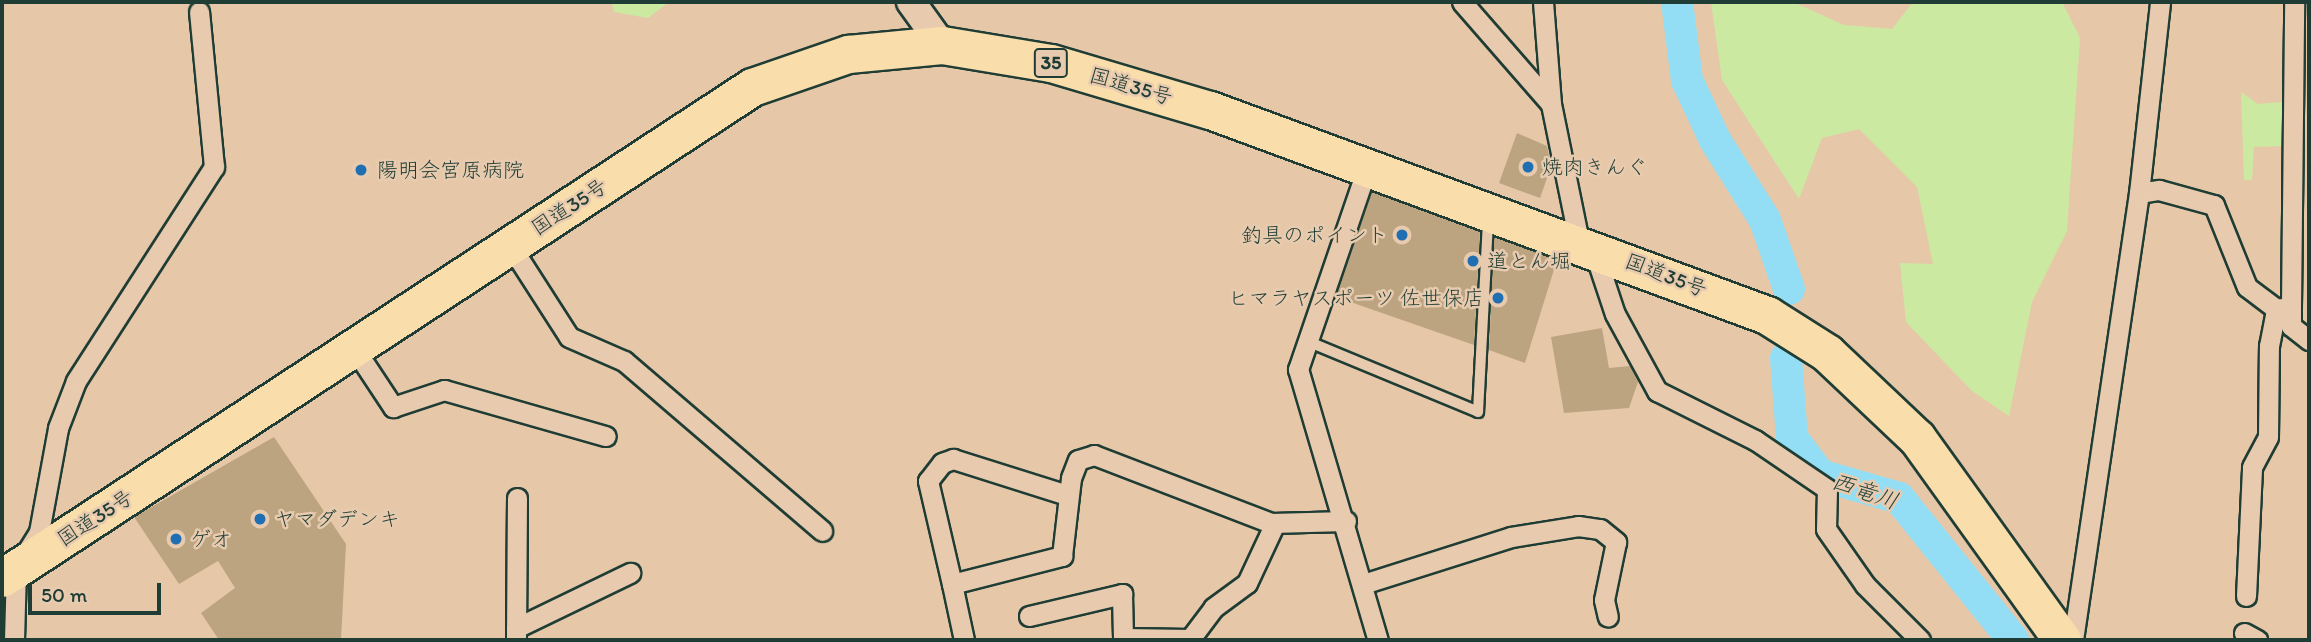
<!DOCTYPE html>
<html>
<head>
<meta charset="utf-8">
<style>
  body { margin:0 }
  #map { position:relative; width:2311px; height:642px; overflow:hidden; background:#e6c8a9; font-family:Itim,"Klee One",sans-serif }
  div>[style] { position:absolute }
  .green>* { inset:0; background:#cbe9a1 }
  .river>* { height:32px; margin:-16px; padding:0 16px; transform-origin:16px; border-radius:16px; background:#93def4 }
  .building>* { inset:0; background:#bda480 }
  .roads { filter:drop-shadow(2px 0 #1f3d34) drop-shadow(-2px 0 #1f3d34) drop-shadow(0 2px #1f3d34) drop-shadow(0 -2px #1f3d34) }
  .lane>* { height:10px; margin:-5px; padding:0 5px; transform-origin:5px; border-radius:5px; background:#e8cbaf }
  .street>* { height:19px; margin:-9.5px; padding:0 9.5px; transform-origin:9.5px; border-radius:9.5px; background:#e8cbaf }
  .secondary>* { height:28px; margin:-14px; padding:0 14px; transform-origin:14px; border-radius:14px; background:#e8cbaf }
  .highway>* { height:37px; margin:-18.5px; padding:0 18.5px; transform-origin:18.5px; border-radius:18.5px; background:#f9ddab }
  .dots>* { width:19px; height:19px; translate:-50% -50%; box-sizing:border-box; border:4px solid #e8cbaf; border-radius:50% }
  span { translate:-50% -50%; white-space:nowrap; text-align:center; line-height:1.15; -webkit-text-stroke:5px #e8cbaf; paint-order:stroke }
  .shield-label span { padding:2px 5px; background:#e8cbaf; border:2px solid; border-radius:5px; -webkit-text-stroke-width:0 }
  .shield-label { font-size:19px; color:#1f3d34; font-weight:700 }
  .street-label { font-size:21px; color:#1f3d34 }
  .poi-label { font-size:21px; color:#1f3d34 }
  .left { translate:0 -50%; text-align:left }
  .right { translate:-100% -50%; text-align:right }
  .water-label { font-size:23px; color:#25453e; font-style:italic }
  .frame { position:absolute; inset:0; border:4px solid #1f3d34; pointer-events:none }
  .scale { position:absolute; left:28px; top:583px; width:133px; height:32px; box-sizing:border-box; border:4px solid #1f3d34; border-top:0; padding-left:9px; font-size:21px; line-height:24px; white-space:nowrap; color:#1f3d34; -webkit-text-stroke:5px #e8cbaf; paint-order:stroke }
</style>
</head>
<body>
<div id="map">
  <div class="green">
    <div style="clip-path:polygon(612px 2px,669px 2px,648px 18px,614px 12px)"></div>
    <div style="clip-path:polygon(1711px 2px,1793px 2px,1844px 25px,1892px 29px,1913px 2px,2062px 2px,2080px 38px,2067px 231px,2032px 302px,2009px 416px,1972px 391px,1906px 322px,1900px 263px,1933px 264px,1917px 187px,1859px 129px,1822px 138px,1799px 199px,1722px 80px)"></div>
    <div style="clip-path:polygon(2241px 92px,2258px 104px,2282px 102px,2284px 146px,2254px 147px,2252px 180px,2244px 180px)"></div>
  </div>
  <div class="river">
    <div style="left:1677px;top:2px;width:79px;rotate:82.7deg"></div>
    <div style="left:1687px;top:80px;width:66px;rotate:65deg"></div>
    <div style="left:1715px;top:140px;width:94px;rotate:58deg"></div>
    <div style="left:1765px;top:220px;width:73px;rotate:70.8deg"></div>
    <div style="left:1786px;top:358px;width:80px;rotate:85.7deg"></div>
    <div style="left:1792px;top:438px;width:46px;rotate:52.9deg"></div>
    <div style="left:1820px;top:475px;width:82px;rotate:16.2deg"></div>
    <div style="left:1899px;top:498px;width:182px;rotate:51.2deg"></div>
  </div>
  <div class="building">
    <div style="clip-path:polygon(1517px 133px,1547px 146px,1551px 167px,1540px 198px,1499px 183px)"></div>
    <div style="clip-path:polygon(1372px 192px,1480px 232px,1474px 345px,1336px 297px)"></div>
    <div style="clip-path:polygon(1494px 237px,1557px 260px,1525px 363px,1489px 350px)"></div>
    <div style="clip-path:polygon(1602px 328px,1609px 368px,1630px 366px,1638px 382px,1629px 408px,1564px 413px,1551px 337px)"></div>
    <div style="clip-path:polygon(274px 437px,346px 544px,341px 640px,219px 640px,201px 613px,235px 588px,218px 561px,179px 584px,134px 517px)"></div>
  </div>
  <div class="roads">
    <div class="lane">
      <div style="left:1307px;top:341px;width:185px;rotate:22.5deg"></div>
      <div style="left:1478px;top:412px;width:194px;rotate:-87deg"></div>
    </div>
    <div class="street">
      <div style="left:1462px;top:2px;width:135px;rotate:48.9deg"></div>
      <div style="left:1543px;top:2px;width:102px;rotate:85.5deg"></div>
      <div style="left:1551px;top:104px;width:141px;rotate:78.5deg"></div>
      <div style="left:1367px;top:168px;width:213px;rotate:108.9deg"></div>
      <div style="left:1298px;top:369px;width:283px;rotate:73.6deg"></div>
      <div style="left:2139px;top:193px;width:20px;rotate:-9deg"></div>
      <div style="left:2159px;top:190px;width:57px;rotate:15.3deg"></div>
      <div style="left:2214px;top:205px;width:88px;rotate:68.1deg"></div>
      <div style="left:2247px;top:287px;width:36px;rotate:37deg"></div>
      <div style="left:2276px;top:309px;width:15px;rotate:-8deg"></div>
      <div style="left:2291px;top:307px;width:305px;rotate:-89.4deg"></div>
      <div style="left:510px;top:245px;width:109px;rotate:57.3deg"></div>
      <div style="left:569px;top:337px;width:60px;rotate:23.6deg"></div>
      <div style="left:624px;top:361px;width:261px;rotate:40.6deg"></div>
      <div style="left:1594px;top:251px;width:66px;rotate:71.6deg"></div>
      <div style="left:1615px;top:314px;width:88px;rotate:61.4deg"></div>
      <div style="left:1657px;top:391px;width:110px;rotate:26.6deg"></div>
      <div style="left:1755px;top:440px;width:87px;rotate:34.2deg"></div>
      <div style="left:1827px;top:489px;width:40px;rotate:91.4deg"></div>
      <div style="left:1826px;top:529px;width:68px;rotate:55.1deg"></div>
      <div style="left:1865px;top:585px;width:78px;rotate:45deg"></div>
      <div style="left:2291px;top:307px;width:19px;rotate:90deg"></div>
      <div style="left:2291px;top:326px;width:23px;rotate:38deg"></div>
      <div style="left:354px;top:348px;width:71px;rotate:56.5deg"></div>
      <div style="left:393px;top:407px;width:54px;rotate:-18.4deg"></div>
      <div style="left:444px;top:390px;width:168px;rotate:15.9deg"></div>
      <div style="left:952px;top:584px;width:106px;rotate:-103.1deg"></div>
      <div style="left:928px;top:481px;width:23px;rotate:-52deg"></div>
      <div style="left:942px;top:463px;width:12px;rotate:-20deg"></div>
      <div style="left:953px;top:459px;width:120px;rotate:17.5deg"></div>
      <div style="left:1363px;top:584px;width:155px;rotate:-17.6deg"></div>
      <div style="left:1511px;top:537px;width:68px;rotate:-9.3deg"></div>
      <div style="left:1578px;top:526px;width:22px;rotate:8deg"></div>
      <div style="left:1600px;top:529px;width:21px;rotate:39deg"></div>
      <div style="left:1616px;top:542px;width:59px;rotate:101.7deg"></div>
      <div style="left:1604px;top:600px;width:17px;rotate:77deg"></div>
      <div style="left:2246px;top:596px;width:129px;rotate:-87.3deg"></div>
      <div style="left:2252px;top:467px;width:34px;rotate:-62deg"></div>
      <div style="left:2268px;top:437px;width:91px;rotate:-89.4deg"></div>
      <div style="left:2269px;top:346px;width:38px;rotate:-79deg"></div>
      <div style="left:1029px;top:616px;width:96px;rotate:-13.3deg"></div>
      <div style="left:1122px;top:594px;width:44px;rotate:88.7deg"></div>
      <div style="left:1123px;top:638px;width:67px;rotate:0.9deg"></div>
      <div style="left:1190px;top:639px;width:39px;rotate:-53deg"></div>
      <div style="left:1213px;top:608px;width:42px;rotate:-36.3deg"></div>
      <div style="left:1247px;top:583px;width:66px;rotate:-65deg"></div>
      <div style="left:516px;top:628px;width:127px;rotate:-25.8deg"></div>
      <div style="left:2244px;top:633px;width:15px;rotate:28deg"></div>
      <div style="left:14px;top:640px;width:71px;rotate:-88.4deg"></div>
      <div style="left:16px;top:569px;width:44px;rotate:-58.1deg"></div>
      <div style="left:39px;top:532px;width:106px;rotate:-79.6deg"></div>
      <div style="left:58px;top:428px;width:50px;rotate:-69deg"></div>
      <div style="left:76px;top:381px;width:255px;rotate:-57.2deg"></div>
      <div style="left:214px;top:167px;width:156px;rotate:-95.5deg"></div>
      <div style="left:516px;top:640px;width:142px;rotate:-89.6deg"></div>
      <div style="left:964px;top:640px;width:57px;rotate:-102.1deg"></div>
      <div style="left:952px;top:584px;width:114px;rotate:-14.3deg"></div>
      <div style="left:1062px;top:556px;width:79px;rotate:-83.4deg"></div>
      <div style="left:1071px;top:478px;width:19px;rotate:-69deg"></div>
      <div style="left:1078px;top:460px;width:17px;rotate:-17deg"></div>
      <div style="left:1094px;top:455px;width:190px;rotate:21deg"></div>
      <div style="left:1271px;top:523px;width:75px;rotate:-1.5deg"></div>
      <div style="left:2073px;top:640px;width:452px;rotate:-81.6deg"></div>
      <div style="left:2139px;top:193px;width:192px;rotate:-83.7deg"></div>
    </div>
    <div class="secondary">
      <div style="left:911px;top:2px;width:53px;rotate:54.2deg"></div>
    </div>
    <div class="highway">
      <div style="left:2px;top:578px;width:896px;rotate:-33.21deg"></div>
      <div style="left:752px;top:87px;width:102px;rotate:-19deg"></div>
      <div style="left:848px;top:54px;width:94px;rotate:-5.5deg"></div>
      <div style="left:942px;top:45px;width:110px;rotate:9.4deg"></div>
      <div style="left:1051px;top:63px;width:166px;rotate:16.5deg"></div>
      <div style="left:1210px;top:110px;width:594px;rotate:20.21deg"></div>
      <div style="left:1767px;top:315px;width:71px;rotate:32.3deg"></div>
      <div style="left:1827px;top:353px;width:124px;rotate:43.4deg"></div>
      <div style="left:1917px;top:438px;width:249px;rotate:54.3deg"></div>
    </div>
  </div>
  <div class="dots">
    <div style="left:1528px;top:167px;background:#1f6fb2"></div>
    <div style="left:361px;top:170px;background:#1f6fb2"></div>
    <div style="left:1402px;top:235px;background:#1f6fb2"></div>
    <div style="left:1473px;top:261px;background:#1f6fb2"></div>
    <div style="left:1498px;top:298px;background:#1f6fb2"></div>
    <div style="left:260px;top:519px;background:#1f6fb2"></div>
    <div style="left:176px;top:539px;background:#1f6fb2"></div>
  </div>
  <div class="shield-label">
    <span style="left:1051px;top:63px">35</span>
  </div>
  <div class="street-label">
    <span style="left:1131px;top:86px;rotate:16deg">国道35号</span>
    <span style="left:569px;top:207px;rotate:-33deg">国道35号</span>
    <span style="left:1666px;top:275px;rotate:21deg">国道35号</span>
    <span style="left:95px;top:518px;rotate:-33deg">国道35号</span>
  </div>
  <div class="poi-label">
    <span class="left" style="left:1542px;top:167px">焼肉きんぐ</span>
    <span class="left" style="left:377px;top:170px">陽明会宮原病院</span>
    <span class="right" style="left:1388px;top:235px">釣具のポイント</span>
    <span class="left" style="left:1487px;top:261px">道とん堀</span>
    <span class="right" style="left:1484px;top:298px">ヒマラヤスポーツ 佐世保店</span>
    <span class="left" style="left:274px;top:519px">ヤマダデンキ</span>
    <span class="left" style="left:190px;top:539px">ゲオ</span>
  </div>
  <div class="water-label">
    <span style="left:1865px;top:491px;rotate:19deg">西竜川</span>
  </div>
  <div class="frame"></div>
  <div class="scale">50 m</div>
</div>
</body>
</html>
